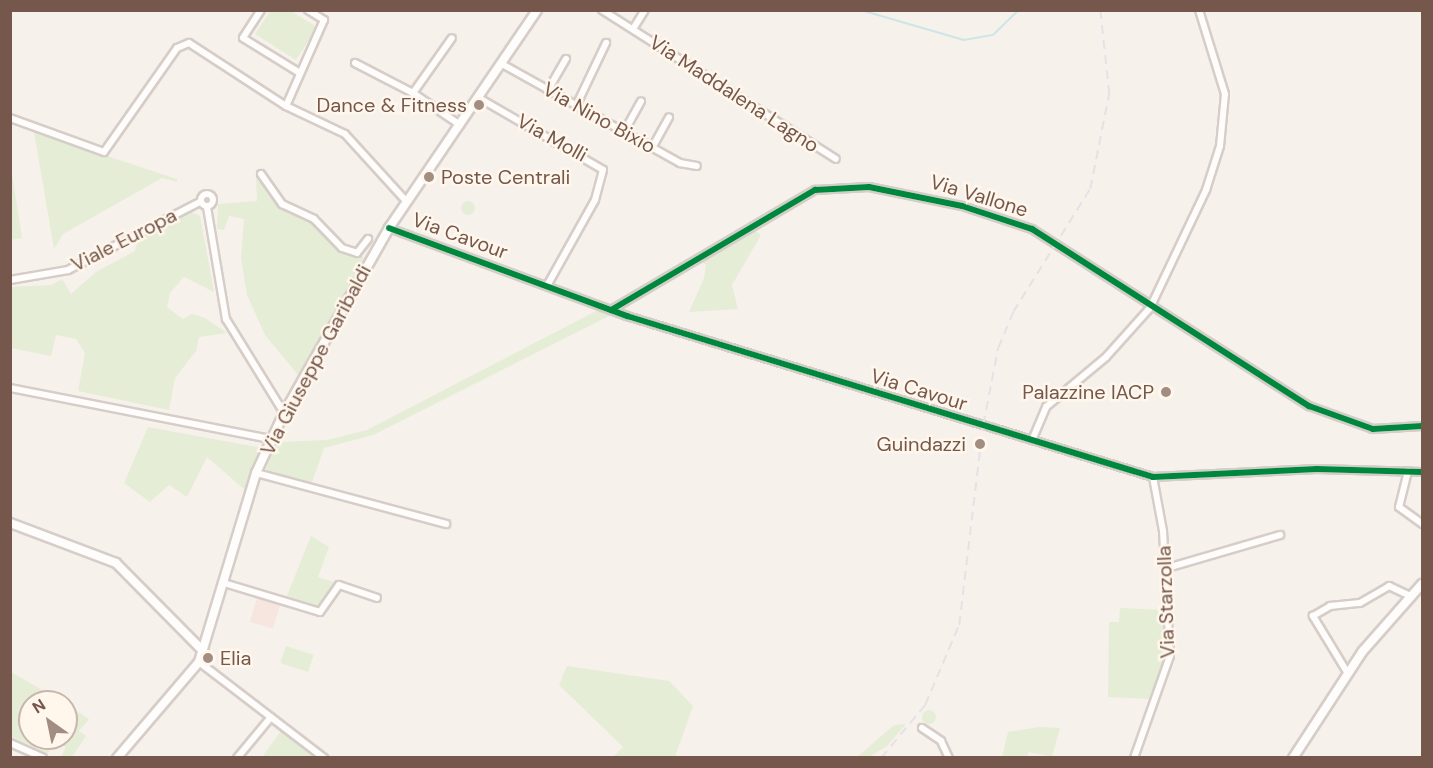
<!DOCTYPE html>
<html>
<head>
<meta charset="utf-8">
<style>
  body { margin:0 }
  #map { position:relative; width:1433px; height:768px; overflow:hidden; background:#f7f1eb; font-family:"DM Sans",sans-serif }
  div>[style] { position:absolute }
  .commercial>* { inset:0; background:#f7e6df; transform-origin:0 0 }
  .green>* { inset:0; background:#e5edd6; transform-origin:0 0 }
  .round { border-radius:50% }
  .stream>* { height:1.5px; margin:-0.75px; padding:0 0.75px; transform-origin:0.75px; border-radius:0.75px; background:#cce6e8 }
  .roads { filter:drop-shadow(2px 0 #d6cdc8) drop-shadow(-2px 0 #d6cdc8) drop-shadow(0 2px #d6cdc8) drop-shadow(0 -2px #d6cdc8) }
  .street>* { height:6px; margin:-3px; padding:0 3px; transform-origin:3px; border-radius:3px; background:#fefdfc }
  .street>.ring { margin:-3px; padding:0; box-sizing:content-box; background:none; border:6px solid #fefdfc; border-radius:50% }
  .secondary>* { height:8px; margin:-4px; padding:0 4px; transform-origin:4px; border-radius:4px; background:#fefdfc }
  .rail>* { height:1.5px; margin-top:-0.75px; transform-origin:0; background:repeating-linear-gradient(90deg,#e4e2e5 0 9px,transparent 0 15px) }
  .cycleway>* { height:6px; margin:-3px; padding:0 3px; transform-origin:3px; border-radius:3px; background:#00873e }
  .dots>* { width:16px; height:16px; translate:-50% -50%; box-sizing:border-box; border:3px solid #fff6ec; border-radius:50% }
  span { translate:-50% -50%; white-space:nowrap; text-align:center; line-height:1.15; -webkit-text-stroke:5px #fff6ec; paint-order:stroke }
  .street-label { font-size:20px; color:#75574b }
  .poi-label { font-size:20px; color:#75574b }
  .right { translate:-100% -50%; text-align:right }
  .left { translate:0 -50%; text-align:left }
  .frame { position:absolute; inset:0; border:12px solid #75574b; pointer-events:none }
  .north { position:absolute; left:18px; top:690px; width:60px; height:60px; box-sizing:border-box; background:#fff6ec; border:2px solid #c8b6ac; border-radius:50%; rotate:327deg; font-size:16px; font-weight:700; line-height:24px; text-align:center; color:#75574b }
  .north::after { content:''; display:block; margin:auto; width:21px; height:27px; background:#a28d83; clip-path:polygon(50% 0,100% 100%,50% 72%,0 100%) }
</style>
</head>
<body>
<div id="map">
  <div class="commercial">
    <div style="left:258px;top:595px;width:24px;height:28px;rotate:17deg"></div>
  </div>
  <div class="green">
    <div style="clip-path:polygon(270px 11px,291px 11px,317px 27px,296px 60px,255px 34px)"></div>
    <div style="clip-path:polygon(34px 132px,177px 179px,177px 182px,162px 178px,63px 234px,54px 249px)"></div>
    <div style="clip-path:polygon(11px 167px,22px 238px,11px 240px,10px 240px)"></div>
    <div style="clip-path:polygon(256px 177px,279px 204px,315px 223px,341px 250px,364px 257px,299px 376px,265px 335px,247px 295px,241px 258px,244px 219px,229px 216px,224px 230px,217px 229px,218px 204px,257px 201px)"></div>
    <div class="round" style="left:461px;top:201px;width:14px;height:14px"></div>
    <div style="clip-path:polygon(191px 212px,200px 216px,214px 292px,184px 277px,170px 293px,167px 307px,183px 319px,192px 314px,205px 318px,227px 333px,199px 337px,196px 351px,175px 378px,169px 410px,78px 391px,85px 353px,76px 339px,56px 335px,51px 356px,11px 348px,11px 287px,51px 285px,62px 279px,71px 294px,96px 272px,135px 251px,138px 239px)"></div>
    <div style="clip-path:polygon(753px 229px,761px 235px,732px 285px,738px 309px,689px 312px,704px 278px,706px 265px,700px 261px)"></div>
    <div style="clip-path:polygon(600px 309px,613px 314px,373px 435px,324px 448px,310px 488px,265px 473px,276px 442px,327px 440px,367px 430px)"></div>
    <div style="clip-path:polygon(148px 427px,180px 433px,263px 448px,245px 490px,207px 457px,187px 497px,169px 485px,150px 502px,124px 483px)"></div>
    <div style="clip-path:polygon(311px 536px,329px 547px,318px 577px,336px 583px,330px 600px,314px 608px,286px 598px)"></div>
    <div style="clip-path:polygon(1120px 608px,1163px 610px,1164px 668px,1151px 699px,1108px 697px,1109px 622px,1119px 622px)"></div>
    <div style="left:286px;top:646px;width:29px;height:18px;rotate:18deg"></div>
    <div style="clip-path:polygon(567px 666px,669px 681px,693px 706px,675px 757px,613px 757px,623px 747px,559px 685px)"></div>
    <div style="clip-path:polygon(11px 672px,63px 702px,30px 702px,30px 738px,66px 738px,66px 704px,89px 719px,79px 731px,86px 736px,72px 757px,61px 757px,66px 747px,54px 741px,48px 753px,11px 737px)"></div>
    <div class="round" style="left:922px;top:710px;width:14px;height:14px"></div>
    <div style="clip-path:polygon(906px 724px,887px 746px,869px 757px,857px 757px,894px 725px)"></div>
    <div style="clip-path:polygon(1039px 727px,1060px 728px,1052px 757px,1029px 752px,1027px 757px,1002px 757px,1008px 732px)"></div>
    <div style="clip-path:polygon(281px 731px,316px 757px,262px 757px)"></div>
  </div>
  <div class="stream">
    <div style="left:861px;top:10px;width:107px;rotate:16.2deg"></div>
    <div style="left:964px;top:40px;width:29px;rotate:-10deg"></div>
    <div style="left:993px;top:35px;width:36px;rotate:-44deg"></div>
  </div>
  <div class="roads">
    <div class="street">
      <div style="left:261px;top:10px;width:33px;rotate:123deg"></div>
      <div style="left:243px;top:38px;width:67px;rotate:31.6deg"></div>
      <div style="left:602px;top:10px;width:277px;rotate:32.5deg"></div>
      <div style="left:633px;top:29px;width:22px;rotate:-58deg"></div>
      <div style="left:355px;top:63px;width:65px;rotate:27.3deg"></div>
      <div style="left:413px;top:93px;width:57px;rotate:34.2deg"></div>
      <div style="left:502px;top:64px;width:204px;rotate:29.1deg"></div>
      <div style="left:680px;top:163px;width:17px;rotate:10deg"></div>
      <div style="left:548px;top:90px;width:36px;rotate:-60deg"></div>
      <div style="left:413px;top:93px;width:67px;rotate:-54.7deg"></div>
      <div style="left:479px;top:98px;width:143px;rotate:30.1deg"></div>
      <div style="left:603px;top:170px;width:31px;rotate:105deg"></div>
      <div style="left:595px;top:200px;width:98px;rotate:119.2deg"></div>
      <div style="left:286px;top:106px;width:94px;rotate:-66.2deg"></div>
      <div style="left:324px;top:20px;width:19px;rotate:-148deg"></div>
      <div style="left:576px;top:106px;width:70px;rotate:-64.5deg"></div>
      <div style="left:10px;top:118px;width:100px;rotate:19.9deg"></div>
      <div style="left:104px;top:152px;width:127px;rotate:-54.9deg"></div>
      <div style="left:177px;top:48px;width:13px;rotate:-23deg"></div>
      <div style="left:189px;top:43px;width:116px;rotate:33deg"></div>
      <div style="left:286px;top:106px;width:65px;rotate:25.4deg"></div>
      <div style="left:345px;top:134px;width:91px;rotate:47.7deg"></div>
      <div style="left:624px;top:132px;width:35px;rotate:-61deg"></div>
      <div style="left:652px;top:148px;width:35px;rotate:-61deg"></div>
      <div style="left:261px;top:174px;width:37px;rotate:55deg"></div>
      <div style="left:282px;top:204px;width:35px;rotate:25deg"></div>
      <div style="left:314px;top:219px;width:40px;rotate:46deg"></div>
      <div style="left:342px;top:248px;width:16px;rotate:18deg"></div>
      <div style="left:357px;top:253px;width:18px;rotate:-52deg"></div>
      <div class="ring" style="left:201px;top:194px;width:6px;height:6px"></div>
      <div style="left:207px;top:207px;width:114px;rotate:80.4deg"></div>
      <div style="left:226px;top:319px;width:110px;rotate:58.3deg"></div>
      <div style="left:389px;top:228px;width:254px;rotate:20.3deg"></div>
      <div style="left:627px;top:316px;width:550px;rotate:17.02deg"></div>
      <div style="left:1153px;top:477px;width:164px;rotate:-2.8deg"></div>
      <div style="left:1317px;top:469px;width:105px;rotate:1.6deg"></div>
      <div style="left:10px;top:280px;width:59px;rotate:-9.8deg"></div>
      <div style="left:68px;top:270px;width:148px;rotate:-27.3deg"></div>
      <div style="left:611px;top:310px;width:237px;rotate:-30.5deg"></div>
      <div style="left:815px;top:190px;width:54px;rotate:-3.2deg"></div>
      <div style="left:869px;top:187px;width:95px;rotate:11.5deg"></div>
      <div style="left:962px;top:206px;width:74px;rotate:18.2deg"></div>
      <div style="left:1032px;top:229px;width:329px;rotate:32.6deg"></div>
      <div style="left:1309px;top:406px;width:68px;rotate:19.8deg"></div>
      <div style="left:1373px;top:429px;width:49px;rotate:-3.5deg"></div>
      <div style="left:10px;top:388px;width:266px;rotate:11.1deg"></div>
      <div style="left:1033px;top:438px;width:34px;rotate:-67deg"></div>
      <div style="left:1046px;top:407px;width:78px;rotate:-39.8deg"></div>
      <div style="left:1106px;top:357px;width:66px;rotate:-48.1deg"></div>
      <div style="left:1150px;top:308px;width:131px;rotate:-64.6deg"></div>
      <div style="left:1206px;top:190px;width:46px;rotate:-72.3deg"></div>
      <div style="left:1220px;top:146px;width:52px;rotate:-84.5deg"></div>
      <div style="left:1225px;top:94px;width:88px;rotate:-107.2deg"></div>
      <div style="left:1408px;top:471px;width:37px;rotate:104deg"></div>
      <div style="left:1399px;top:507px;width:29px;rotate:36deg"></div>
      <div style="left:256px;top:473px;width:197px;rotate:15deg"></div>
      <div style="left:1167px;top:568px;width:118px;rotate:-16.3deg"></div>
      <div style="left:224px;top:583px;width:100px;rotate:16.8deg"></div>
      <div style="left:320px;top:612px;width:33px;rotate:-55deg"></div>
      <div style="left:339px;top:585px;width:40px;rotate:18.9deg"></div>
      <div style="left:199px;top:662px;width:158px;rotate:37.5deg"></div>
      <div style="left:1347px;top:672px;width:66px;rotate:-121.3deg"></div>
      <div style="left:1313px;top:616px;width:20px;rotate:-30deg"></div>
      <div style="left:1330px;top:606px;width:30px;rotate:-6deg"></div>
      <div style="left:1360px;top:603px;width:34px;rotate:-30deg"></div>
      <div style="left:1389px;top:586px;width:23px;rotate:25deg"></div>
      <div style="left:922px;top:728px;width:23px;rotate:34deg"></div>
      <div style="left:941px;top:741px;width:19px;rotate:65deg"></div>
      <div style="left:10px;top:743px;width:36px;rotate:24deg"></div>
      <div style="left:237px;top:758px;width:53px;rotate:-50.3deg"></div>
      <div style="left:1134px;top:758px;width:108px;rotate:-70.6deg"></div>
      <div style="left:1170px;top:656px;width:125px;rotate:-93.2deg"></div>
      <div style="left:1163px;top:531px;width:55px;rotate:-100.5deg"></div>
    </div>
    <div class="secondary">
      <div style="left:10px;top:523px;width:113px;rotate:20.7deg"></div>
      <div style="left:116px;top:563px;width:125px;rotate:45.3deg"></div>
      <div style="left:117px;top:758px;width:126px;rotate:-49.5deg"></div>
      <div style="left:199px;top:662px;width:197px;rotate:-73.2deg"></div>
      <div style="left:256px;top:473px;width:66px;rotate:-65deg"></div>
      <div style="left:284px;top:413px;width:213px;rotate:-60.4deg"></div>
      <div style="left:389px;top:228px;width:263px;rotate:-55.8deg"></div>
      <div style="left:1293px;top:758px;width:126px;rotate:-56.9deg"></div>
      <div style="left:1362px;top:652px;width:91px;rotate:-48.6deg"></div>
    </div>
  </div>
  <div class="rail">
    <div style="left:881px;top:758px;width:69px;rotate:-50.3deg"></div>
    <div style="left:925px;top:705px;width:87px;rotate:-67deg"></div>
    <div style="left:959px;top:625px;width:201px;rotate:-83.2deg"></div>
    <div style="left:983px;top:425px;width:78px;rotate:-79deg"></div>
    <div style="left:998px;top:348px;width:39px;rotate:-67deg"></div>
    <div style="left:1013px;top:312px;width:145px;rotate:-58deg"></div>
    <div style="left:1090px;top:189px;width:97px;rotate:-78.7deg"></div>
    <div style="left:1109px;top:94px;width:84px;rotate:-96.1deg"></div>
  </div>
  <div class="cycleway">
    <div style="left:389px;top:228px;width:254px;rotate:20.3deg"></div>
    <div style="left:627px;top:316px;width:550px;rotate:17.02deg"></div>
    <div style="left:1153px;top:477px;width:164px;rotate:-2.8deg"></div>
    <div style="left:1317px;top:469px;width:105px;rotate:1.6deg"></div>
    <div style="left:611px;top:310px;width:237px;rotate:-30.5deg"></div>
    <div style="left:815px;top:190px;width:54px;rotate:-3.2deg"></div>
    <div style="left:869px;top:187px;width:95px;rotate:11.5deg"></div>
    <div style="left:962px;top:206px;width:74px;rotate:18.2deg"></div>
    <div style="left:1032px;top:229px;width:329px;rotate:32.6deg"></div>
    <div style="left:1309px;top:406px;width:68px;rotate:19.8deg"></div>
    <div style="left:1373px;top:429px;width:49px;rotate:-3.5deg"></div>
  </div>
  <div class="dots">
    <div style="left:479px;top:105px;background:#a28d83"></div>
    <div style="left:429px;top:177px;background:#a28d83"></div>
    <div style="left:1166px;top:392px;background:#a28d83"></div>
    <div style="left:980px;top:444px;background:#a28d83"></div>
    <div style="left:208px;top:658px;background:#a28d83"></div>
  </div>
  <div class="street-label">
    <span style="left:734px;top:94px;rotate:33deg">Via Maddalena Lagno</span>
    <span style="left:599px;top:118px;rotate:29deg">Via Nino Bixio</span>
    <span style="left:552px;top:138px;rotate:29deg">Via Molli</span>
    <span style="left:979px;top:196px;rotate:17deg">Via Vallone</span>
    <span style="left:460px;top:236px;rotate:20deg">Via Cavour</span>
    <span style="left:124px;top:240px;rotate:-27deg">Viale Europa</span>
    <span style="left:316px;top:360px;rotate:-62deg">Via Giuseppe Garibaldi</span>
    <span style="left:919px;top:390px;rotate:17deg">Via Cavour</span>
    <span style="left:1166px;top:602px;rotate:-92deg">Via Starzolla</span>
  </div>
  <div class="poi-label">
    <span class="right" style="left:467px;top:105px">Dance &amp; Fitness</span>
    <span class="left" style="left:441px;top:177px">Poste Centrali</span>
    <span class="right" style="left:1154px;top:392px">Palazzine IACP</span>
    <span class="right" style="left:966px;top:444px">Guindazzi</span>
    <span class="left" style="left:220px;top:658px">Elia</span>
  </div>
  <div class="frame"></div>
  <div class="north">N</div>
</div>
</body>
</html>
